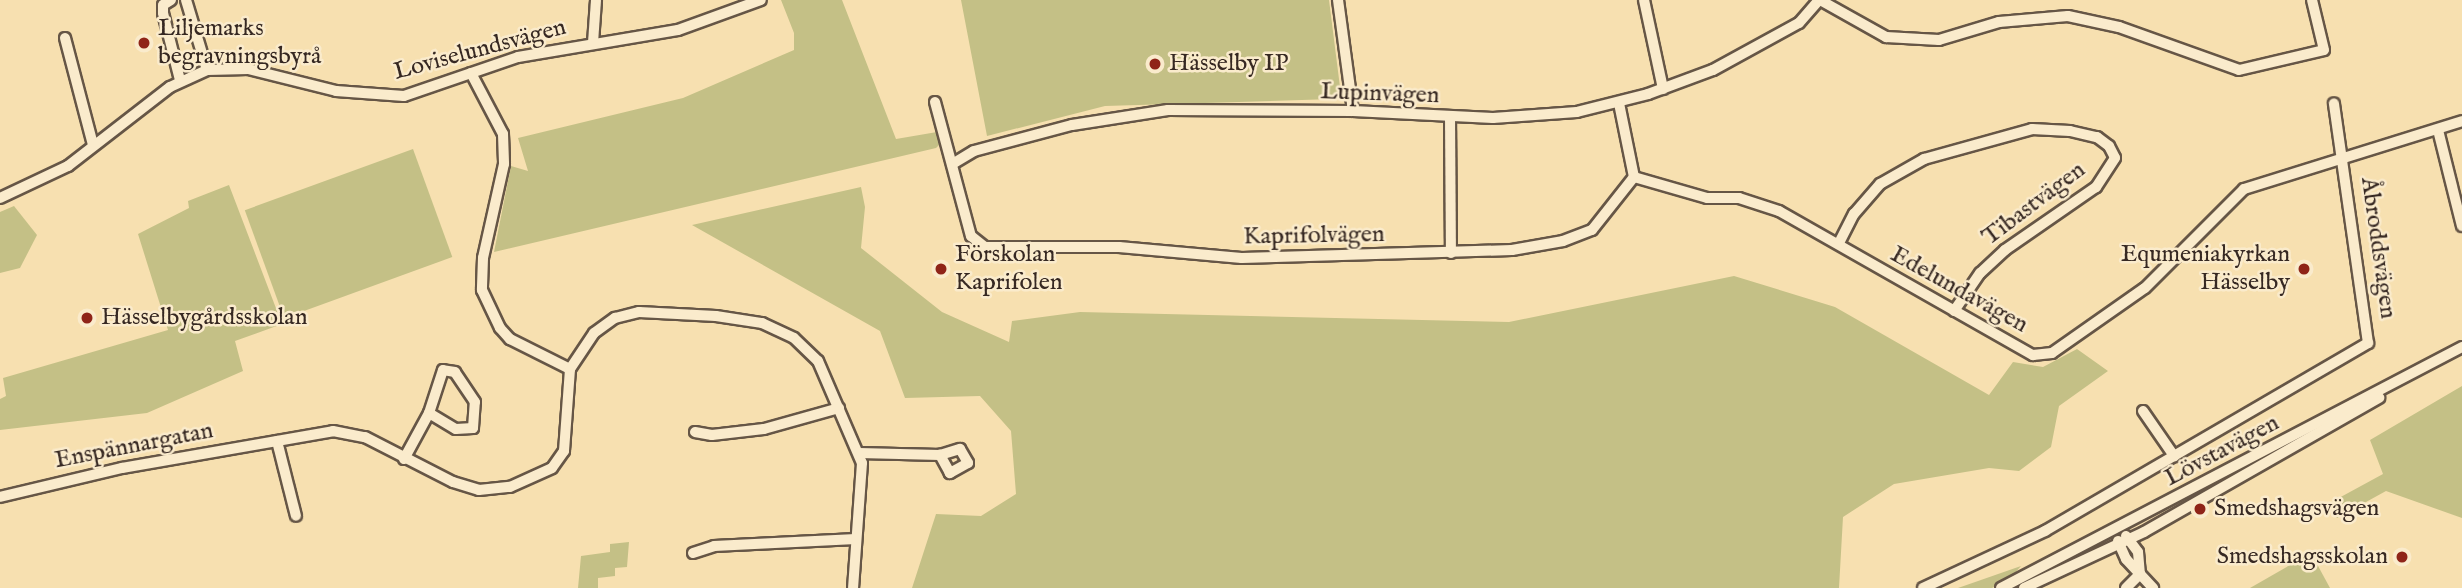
<!DOCTYPE html>
<html>
<head>
<meta charset="utf-8">
<style>
  body { margin:0 }
  #map { position:relative; width:2462px; height:588px; overflow:hidden; background:#f7e0b0; font-family:"IM FELL English",serif }
  div>[style] { position:absolute }
  .green>* { inset:0; background:#c4c086; transform-origin:0 0 }
  .roads { filter:drop-shadow(2px 0 #665646) drop-shadow(-2px 0 #665646) drop-shadow(0 2px #665646) drop-shadow(0 -2px #665646) }
  .minor>* { height:10px; margin:-5px; padding:0 5px; transform-origin:5px; border-radius:5px; background:#faebcc }
  .dots>* { width:19px; height:19px; translate:-50% -50%; box-sizing:border-box; border:4px solid #faebcc; border-radius:50% }
  span { translate:-50% -50%; white-space:nowrap; text-align:center; line-height:1.15; -webkit-text-stroke:5px #faebcc; paint-order:stroke }
  .poi-label { font-size:24px; color:#362822 }
  .left { translate:0 -50%; text-align:left }
  .right { translate:-100% -50%; text-align:right }
  .street-label { font-size:24px; color:#362822 }
</style>
</head>
<body>
<div id="map">
  <div class="green">
    <div style="clip-path:polygon(781px 0,842px 0,896px 139px,937px 132px,941px 143px,936px 148px,494px 252px,511px 166px,528px 171px,518px 138px,683px 98px,794px 50px,794px 33px)"></div>
    <div style="clip-path:polygon(961px 0,1329px 0,1340px 87px,1334px 99px,1105px 106px,987px 136px)"></div>
    <div style="left:413px;top:149px;width:115px;height:179px;rotate:70deg"></div>
    <div style="clip-path:polygon(229px 185px,282px 324px,235px 341px,243px 371px,147px 413px,0 430px,0 399px,6px 396px,3px 378px,168px 330px,138px 234px,189px 208px,188px 201px)"></div>
    <div style="clip-path:polygon(861px 187px,865px 207px,861px 248px,942px 312px,1009px 342px,1012px 321px,1080px 312px,1509px 322px,1734px 276px,1835px 307px,1989px 395px,2013px 362px,2043px 367px,2077px 349px,2108px 371px,2059px 406px,2051px 447px,2019px 471px,1989px 468px,1894px 484px,1843px 517px,1839px 588px,912px 588px,936px 514px,981px 516px,1016px 494px,1011px 431px,980px 396px,905px 398px,880px 331px,692px 225px)"></div>
    <div style="clip-path:polygon(14px 206px,37px 235px,20px 268px,0 273px,0 212px)"></div>
    <div style="clip-path:polygon(2462px 386px,2462px 518px,2386px 491px,2337px 518px,2326px 505px,2383px 474px,2370px 440px)"></div>
    <div style="clip-path:polygon(629px 542px,627px 567px,615px 568px,615px 576px,598px 578px,598px 588px,578px 588px,581px 556px,610px 552px,610px 544px)"></div>
    <div style="clip-path:polygon(2311px 553px,2330px 588px,2250px 588px)"></div>
    <div style="clip-path:polygon(2021px 566px,2009px 580px,1992px 588px,1958px 588px)"></div>
  </div>
  <div class="roads">
    <div class="minor">
      <div style="left:171px;top:0;width:9px;rotate:148deg"></div>
      <div style="left:163px;top:5px;width:8px;rotate:90deg"></div>
      <div style="left:163px;top:13px;width:69px;rotate:75.8deg"></div>
      <div style="left:186px;top:0;width:73px;rotate:73.3deg"></div>
      <div style="left:1338px;top:0;width:112px;rotate:82.3deg"></div>
      <div style="left:1644px;top:0;width:91px;rotate:77.9deg"></div>
      <div style="left:1820px;top:0;width:76px;rotate:29.3deg"></div>
      <div style="left:1886px;top:37px;width:53px;rotate:3.2deg"></div>
      <div style="left:1939px;top:40px;width:63px;rotate:-16.7deg"></div>
      <div style="left:1999px;top:22px;width:69px;rotate:-5deg"></div>
      <div style="left:2068px;top:16px;width:52px;rotate:12.2deg"></div>
      <div style="left:2119px;top:27px;width:127px;rotate:19.7deg"></div>
      <div style="left:2239px;top:70px;width:87px;rotate:-13.2deg"></div>
      <div style="left:2324px;top:50px;width:51px;rotate:-103.5deg"></div>
      <div style="left:65px;top:38px;width:111px;rotate:75.3deg"></div>
      <div style="left:593px;top:43px;width:43px;rotate:-86deg"></div>
      <div style="left:471px;top:73px;width:69px;rotate:62.3deg"></div>
      <div style="left:503px;top:134px;width:30px;rotate:88deg"></div>
      <div style="left:504px;top:164px;width:96px;rotate:102.6deg"></div>
      <div style="left:483px;top:258px;width:32px;rotate:92deg"></div>
      <div style="left:482px;top:290px;width:42px;rotate:64.7deg"></div>
      <div style="left:500px;top:328px;width:15px;rotate:48deg"></div>
      <div style="left:510px;top:339px;width:67px;rotate:26.6deg"></div>
      <div style="left:935px;top:102px;width:139px;rotate:75deg"></div>
      <div style="left:971px;top:236px;width:18px;rotate:38deg"></div>
      <div style="left:985px;top:247px;width:134px"></div>
      <div style="left:1119px;top:247px;width:123px;rotate:5.1deg"></div>
      <div style="left:1242px;top:258px;width:270px;rotate:-1.7deg"></div>
      <div style="left:1512px;top:250px;width:52px;rotate:-10deg"></div>
      <div style="left:1563px;top:241px;width:31px;rotate:-21deg"></div>
      <div style="left:1592px;top:230px;width:68px;rotate:-51.6deg"></div>
      <div style="left:1634px;top:177px;width:76px;rotate:-101.5deg"></div>
      <div style="left:1450px;top:117px;width:136px;rotate:89.6deg"></div>
      <div style="left:2438px;top:130px;width:99px;rotate:76deg"></div>
      <div style="left:954px;top:163px;width:23px;rotate:-31deg"></div>
      <div style="left:974px;top:151px;width:101px;rotate:-14.9deg"></div>
      <div style="left:1072px;top:125px;width:97px;rotate:-8.9deg"></div>
      <div style="left:1168px;top:110px;width:185px;rotate:0.3deg"></div>
      <div style="left:1353px;top:111px;width:140px;rotate:2.9deg"></div>
      <div style="left:1493px;top:118px;width:84px;rotate:-4.1deg"></div>
      <div style="left:1577px;top:112px;width:73px;rotate:-14.2deg"></div>
      <div style="left:1648px;top:94px;width:69px;rotate:-20.3deg"></div>
      <div style="left:1713px;top:70px;width:98px;rotate:-28.7deg"></div>
      <div style="left:1799px;top:23px;width:30px;rotate:-49deg"></div>
      <div style="left:1634px;top:177px;width:76px;rotate:16deg"></div>
      <div style="left:1707px;top:198px;width:32px"></div>
      <div style="left:1739px;top:198px;width:42px;rotate:18deg"></div>
      <div style="left:1779px;top:211px;width:292px;rotate:29.6deg"></div>
      <div style="left:2033px;top:355px;width:19px;rotate:-6deg"></div>
      <div style="left:2052px;top:353px;width:113px;rotate:-35deg"></div>
      <div style="left:2145px;top:288px;width:140px;rotate:-45deg"></div>
      <div style="left:2244px;top:189px;width:228px;rotate:-17.3deg"></div>
      <div style="left:0;top:198px;width:75px;rotate:-25.2deg"></div>
      <div style="left:68px;top:166px;width:129px;rotate:-37.8deg"></div>
      <div style="left:170px;top:87px;width:41px;rotate:-24.7deg"></div>
      <div style="left:207px;top:70px;width:41px;rotate:-1.4deg"></div>
      <div style="left:248px;top:69px;width:91px;rotate:14deg"></div>
      <div style="left:336px;top:91px;width:68px;rotate:4.2deg"></div>
      <div style="left:404px;top:96px;width:120px;rotate:-18.9deg"></div>
      <div style="left:518px;top:57px;width:162px;rotate:-9.6deg"></div>
      <div style="left:678px;top:30px;width:88px;rotate:-19.9deg"></div>
      <div style="left:1839px;top:243px;width:33px;rotate:-63deg"></div>
      <div style="left:1854px;top:214px;width:40px;rotate:-49deg"></div>
      <div style="left:1880px;top:184px;width:51px;rotate:-29.6deg"></div>
      <div style="left:1924px;top:159px;width:112px;rotate:-15.5deg"></div>
      <div style="left:2032px;top:129px;width:38px;rotate:3deg"></div>
      <div style="left:2070px;top:131px;width:28px;rotate:13deg"></div>
      <div style="left:2097px;top:137px;width:15px;rotate:37deg"></div>
      <div style="left:2109px;top:146px;width:13px;rotate:63deg"></div>
      <div style="left:2115px;top:158px;width:35px;rotate:123deg"></div>
      <div style="left:2096px;top:187px;width:111px;rotate:145.3deg"></div>
      <div style="left:2005px;top:250px;width:34px;rotate:137deg"></div>
      <div style="left:1980px;top:273px;width:46px;rotate:124.4deg"></div>
      <div style="left:2143px;top:411px;width:55px;rotate:55.4deg"></div>
      <div style="left:695px;top:432px;width:17px;rotate:10deg"></div>
      <div style="left:712px;top:435px;width:52px;rotate:-6.6deg"></div>
      <div style="left:764px;top:429px;width:78px;rotate:-15.6deg"></div>
      <div style="left:277px;top:441px;width:77px;rotate:75.8deg"></div>
      <div style="left:859px;top:453px;width:81px;rotate:1.4deg"></div>
      <div style="left:940px;top:455px;width:21px;rotate:-17deg"></div>
      <div style="left:960px;top:449px;width:16px;rotate:60deg"></div>
      <div style="left:968px;top:463px;width:21px;rotate:151deg"></div>
      <div style="left:950px;top:473px;width:21px;rotate:-119deg"></div>
      <div style="left:404px;top:459px;width:52px;rotate:-61.5deg"></div>
      <div style="left:429px;top:413px;width:31px;rotate:31deg"></div>
      <div style="left:456px;top:429px;width:17px;rotate:-3deg"></div>
      <div style="left:473px;top:428px;width:26px;rotate:-86deg"></div>
      <div style="left:475px;top:402px;width:36px;rotate:-124deg"></div>
      <div style="left:455px;top:372px;width:12px;rotate:-171deg"></div>
      <div style="left:443px;top:370px;width:45px;rotate:108deg"></div>
      <div style="left:0;top:497px;width:125px;rotate:-13.4deg"></div>
      <div style="left:122px;top:468px;width:214px;rotate:-9.9deg"></div>
      <div style="left:333px;top:431px;width:33px;rotate:11deg"></div>
      <div style="left:365px;top:437px;width:99px;rotate:27.1deg"></div>
      <div style="left:453px;top:482px;width:27px;rotate:17deg"></div>
      <div style="left:479px;top:490px;width:31px;rotate:-6deg"></div>
      <div style="left:510px;top:487px;width:46px;rotate:-24.3deg"></div>
      <div style="left:552px;top:468px;width:21px;rotate:-55deg"></div>
      <div style="left:564px;top:451px;width:82px;rotate:-85.8deg"></div>
      <div style="left:570px;top:369px;width:43px;rotate:-56.3deg"></div>
      <div style="left:594px;top:333px;width:26px;rotate:-36deg"></div>
      <div style="left:615px;top:318px;width:25px;rotate:-14deg"></div>
      <div style="left:639px;top:312px;width:77px;rotate:3deg"></div>
      <div style="left:716px;top:316px;width:47px;rotate:8.7deg"></div>
      <div style="left:762px;top:323px;width:35px;rotate:25deg"></div>
      <div style="left:794px;top:338px;width:33px;rotate:44deg"></div>
      <div style="left:818px;top:361px;width:111px;rotate:66.7deg"></div>
      <div style="left:862px;top:463px;width:125px;rotate:94.1deg"></div>
      <div style="left:2126px;top:536px;width:20px;rotate:53deg"></div>
      <div style="left:2138px;top:552px;width:22px;rotate:85deg"></div>
      <div style="left:2118px;top:541px;width:20px;rotate:66deg"></div>
      <div style="left:2126px;top:559px;width:40px;rotate:47deg"></div>
      <div style="left:693px;top:553px;width:22px;rotate:-18deg"></div>
      <div style="left:714px;top:546px;width:142px;rotate:-2.8deg"></div>
      <div style="left:1923px;top:588px;width:135px;rotate:-25deg"></div>
      <div style="left:2045px;top:531px;width:374px;rotate:-30.2deg"></div>
      <div style="left:2368px;top:343px;width:242px;rotate:-98.1deg"></div>
      <div style="left:2001px;top:588px;width:520px;rotate:-27.6deg"></div>
      <div style="left:2024px;top:588px;width:132px;rotate:-25deg"></div>
      <div style="left:2144px;top:532px;width:271px;rotate:-29.7deg"></div>
      <div style="left:2126px;top:588px;width:20px;rotate:-45deg"></div>
    </div>
  </div>
  <div class="dots">
    <div style="left:144px;top:43px;background:#8f2418"></div>
    <div style="left:1155px;top:64px;background:#8f2418"></div>
    <div style="left:941px;top:269px;background:#8f2418"></div>
    <div style="left:2304px;top:269px;background:#8f2418"></div>
    <div style="left:87px;top:318px;background:#8f2418"></div>
    <div style="left:2200px;top:509px;background:#8f2418"></div>
    <div style="left:2402px;top:557px;background:#8f2418"></div>
  </div>
  <div class="poi-label">
    <span class="left" style="left:158px;top:43px">Liljemarks<br>begravningsbyrå</span>
    <span class="left" style="left:1169px;top:64px">Hässelby IP</span>
    <span class="left" style="left:955px;top:269px">Förskolan<br>Kaprifolen</span>
    <span class="right" style="left:2290px;top:269px">Equmeniakyrkan<br>Hässelby</span>
    <span class="left" style="left:101px;top:318px">Hässelbygårdsskolan</span>
    <span class="left" style="left:2214px;top:509px">Smedshagsvägen</span>
    <span class="right" style="left:2388px;top:557px">Smedshagsskolan</span>
  </div>
  <div class="street-label">
    <span style="left:480px;top:50px;rotate:-15deg">Loviselundsvägen</span>
    <span style="left:1380px;top:94px;rotate:2deg">Lupinvägen</span>
    <span style="left:2034px;top:204px;rotate:-37deg">Tibastvägen</span>
    <span style="left:1314px;top:236px;rotate:-1deg">Kaprifolvägen</span>
    <span style="left:2378px;top:248px;rotate:82deg">Åbroddsvägen</span>
    <span style="left:1959px;top:290px;rotate:29deg">Edelundavägen</span>
    <span style="left:134px;top:446px;rotate:-11deg">Enspännargatan</span>
    <span style="left:2222px;top:451px;rotate:-28deg">Lövstavägen</span>
  </div>
</div>
</body>
</html>
